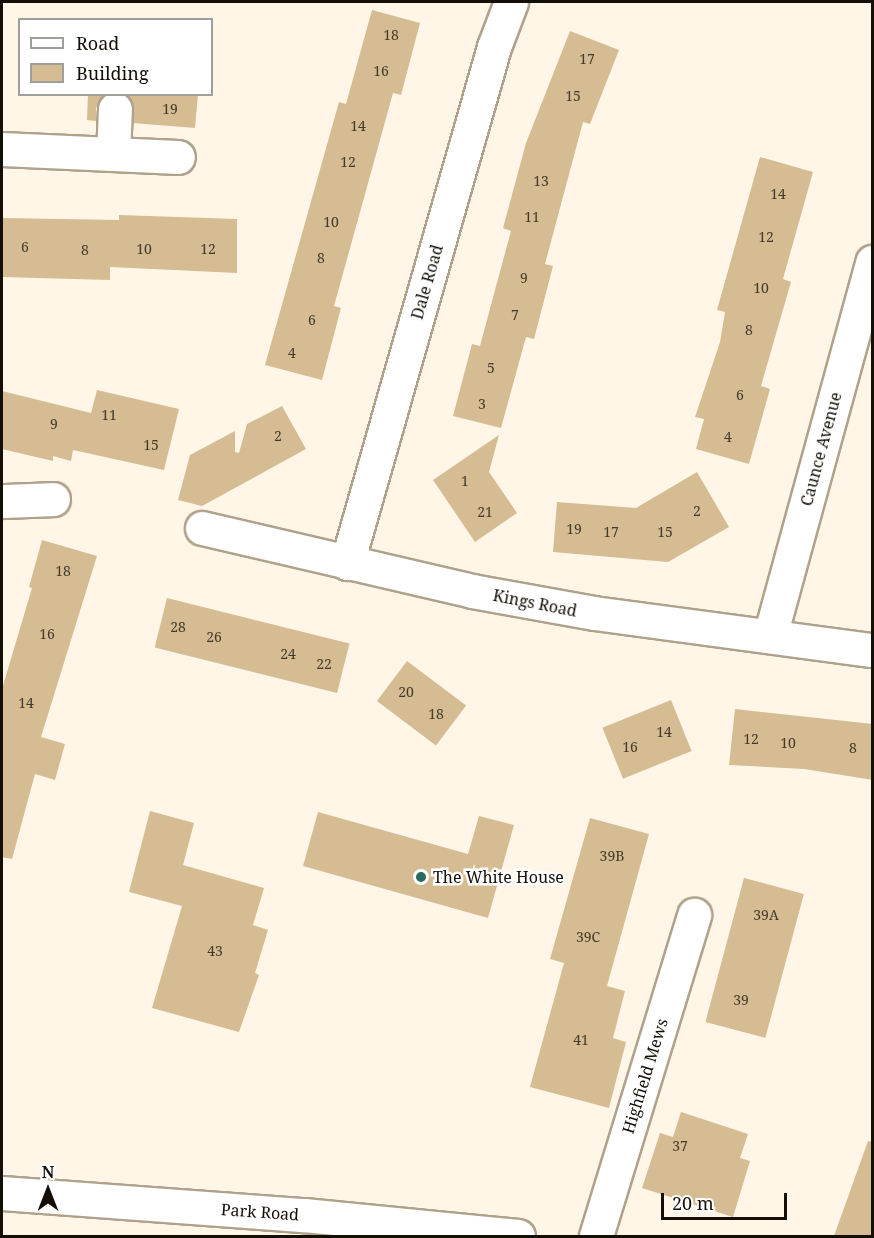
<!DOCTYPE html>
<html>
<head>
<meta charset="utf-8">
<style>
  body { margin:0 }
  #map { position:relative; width:874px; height:1238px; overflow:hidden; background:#fff6e7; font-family:"Noto Serif",serif }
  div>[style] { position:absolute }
  .building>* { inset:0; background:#d5bc93; transform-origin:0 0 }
  .roads { filter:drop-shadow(2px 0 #afa18a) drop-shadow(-2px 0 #afa18a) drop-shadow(0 2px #afa18a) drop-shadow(0 -2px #afa18a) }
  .minor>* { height:33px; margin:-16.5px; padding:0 16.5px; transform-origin:16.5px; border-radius:16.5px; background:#fff }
  .dots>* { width:16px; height:16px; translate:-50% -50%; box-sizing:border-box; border:3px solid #fff; border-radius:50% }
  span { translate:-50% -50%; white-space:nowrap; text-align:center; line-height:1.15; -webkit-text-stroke:5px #fff; paint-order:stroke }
  .number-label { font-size:14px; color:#443a29 }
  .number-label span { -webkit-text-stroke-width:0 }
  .street-label { font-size:16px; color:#130e06 }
  .poi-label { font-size:16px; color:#130e06 }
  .left { translate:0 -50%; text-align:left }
  .frame { position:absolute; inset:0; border:3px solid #130e06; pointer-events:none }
  .legend { position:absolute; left:18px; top:18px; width:195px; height:78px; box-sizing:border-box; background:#fff; border:2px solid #a19f9b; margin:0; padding:8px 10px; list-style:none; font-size:18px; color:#130e06 }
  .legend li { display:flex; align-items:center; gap:12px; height:30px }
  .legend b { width:30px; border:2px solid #a19f9b }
  .north { position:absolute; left:18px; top:1160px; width:60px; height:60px; -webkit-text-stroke:4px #fff; paint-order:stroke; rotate:0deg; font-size:16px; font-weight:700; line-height:24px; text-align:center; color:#130e06 }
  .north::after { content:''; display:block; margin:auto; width:21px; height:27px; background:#130e06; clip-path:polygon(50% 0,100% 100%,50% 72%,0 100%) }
  .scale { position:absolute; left:661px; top:1193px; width:126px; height:27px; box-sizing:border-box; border:3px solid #130e06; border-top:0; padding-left:8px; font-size:18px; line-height:21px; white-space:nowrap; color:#130e06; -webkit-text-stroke:4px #fff; paint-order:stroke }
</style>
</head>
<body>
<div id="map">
  <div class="building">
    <div style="clip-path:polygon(372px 10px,420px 23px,401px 95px,393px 93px,334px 306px,341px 308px,322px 380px,265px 365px,339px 102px,346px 104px)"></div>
    <div style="clip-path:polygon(570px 31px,619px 50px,590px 124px,583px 122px,545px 264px,553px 266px,534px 339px,526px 337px,501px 428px,453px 416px,472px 344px,480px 346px,495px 290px,511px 231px,503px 228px,526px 143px)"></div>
    <div style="clip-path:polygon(88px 94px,104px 94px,96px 108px,96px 121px,87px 120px)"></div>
    <div style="clip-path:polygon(126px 94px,198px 94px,195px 128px,133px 123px,132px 101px)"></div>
    <div style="clip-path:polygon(760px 157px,813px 172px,783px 279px,791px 282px,761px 386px,770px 389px,749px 464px,696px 449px,704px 419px,695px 417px,720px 342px,725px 312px,717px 310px)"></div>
    <div style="clip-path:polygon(119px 215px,237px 219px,237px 273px,110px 267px,110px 280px,2px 277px,2px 218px,119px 220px)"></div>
    <div style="clip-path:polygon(97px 390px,179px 409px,164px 470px,73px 450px,71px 461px,53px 456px,53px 461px,2px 449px,2px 391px,91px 413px)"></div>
    <div style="clip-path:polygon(282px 406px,306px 449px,202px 506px,178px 500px,190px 455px,235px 431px,235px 452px,239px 453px,247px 424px)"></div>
    <div style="clip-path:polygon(499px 435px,489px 472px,517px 513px,475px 542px,433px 480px)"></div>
    <div style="clip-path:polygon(697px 472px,729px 527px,668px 562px,553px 552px,557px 502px,636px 508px)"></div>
    <div style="clip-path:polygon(42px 540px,97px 556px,41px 737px,65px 744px,55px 780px,35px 774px,12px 859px,2px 857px,2px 689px,32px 588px,29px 587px)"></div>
    <div style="left:167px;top:598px;width:188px;height:51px;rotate:14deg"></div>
    <div style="left:407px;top:661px;width:74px;height:50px;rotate:37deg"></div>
    <div style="left:671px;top:700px;width:55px;height:74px;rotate:68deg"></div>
    <div style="clip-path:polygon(735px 709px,873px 724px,873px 780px,804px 769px,729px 765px)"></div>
    <div style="clip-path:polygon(150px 811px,194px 823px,183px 865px,264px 888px,253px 925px,268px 930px,255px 973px,259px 975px,239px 1032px,152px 1008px,182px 906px,129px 892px)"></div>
    <div style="clip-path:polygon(318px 812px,468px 854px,479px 816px,514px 825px,488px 918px,303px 866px)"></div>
    <div style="clip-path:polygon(590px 818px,649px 834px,607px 986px,625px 991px,613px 1038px,626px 1042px,609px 1108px,530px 1087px,564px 963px,550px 959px)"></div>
    <div style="left:744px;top:878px;width:62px;height:149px;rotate:15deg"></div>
    <div style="clip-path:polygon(681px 1112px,748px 1134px,740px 1158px,750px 1161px,733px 1217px,642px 1188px,660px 1133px,673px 1137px)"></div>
    <div style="clip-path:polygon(868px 1141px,873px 1142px,873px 1236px,834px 1236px)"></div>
  </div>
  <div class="roads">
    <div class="minor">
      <div style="left:2px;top:149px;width:176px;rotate:2.6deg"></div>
      <div style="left:113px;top:154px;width:45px;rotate:-87.5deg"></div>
      <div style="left:2px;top:501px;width:51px;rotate:-2.2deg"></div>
      <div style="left:202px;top:528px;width:277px;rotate:13.1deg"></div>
      <div style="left:472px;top:591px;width:124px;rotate:10.2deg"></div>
      <div style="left:594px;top:613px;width:280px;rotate:7.6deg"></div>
      <div style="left:347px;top:563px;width:537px;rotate:-74.1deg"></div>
      <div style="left:494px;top:47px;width:48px;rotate:-69.3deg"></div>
      <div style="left:770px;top:636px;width:388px;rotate:-74.7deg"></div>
      <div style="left:2px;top:1193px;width:303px;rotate:4.2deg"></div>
      <div style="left:304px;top:1215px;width:215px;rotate:5.6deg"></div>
      <div style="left:596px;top:1236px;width:336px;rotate:-73deg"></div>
    </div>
  </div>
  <div class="dots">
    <div style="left:421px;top:877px;background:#286c5e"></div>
  </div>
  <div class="number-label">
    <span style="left:391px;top:35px">18</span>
    <span style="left:587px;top:59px">17</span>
    <span style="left:381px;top:71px">16</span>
    <span style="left:573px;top:96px">15</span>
    <span style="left:170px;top:109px">19</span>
    <span style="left:358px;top:126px">14</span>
    <span style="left:348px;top:162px">12</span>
    <span style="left:541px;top:181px">13</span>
    <span style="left:778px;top:194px">14</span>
    <span style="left:532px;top:217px">11</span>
    <span style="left:331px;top:222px">10</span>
    <span style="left:766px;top:237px">12</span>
    <span style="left:25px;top:247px">6</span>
    <span style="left:144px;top:249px">10</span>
    <span style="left:208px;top:249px">12</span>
    <span style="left:85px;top:250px">8</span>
    <span style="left:321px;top:258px">8</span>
    <span style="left:524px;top:278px">9</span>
    <span style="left:761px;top:288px">10</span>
    <span style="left:515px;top:315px">7</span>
    <span style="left:312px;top:320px">6</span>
    <span style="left:749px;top:330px">8</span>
    <span style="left:292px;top:353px">4</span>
    <span style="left:491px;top:368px">5</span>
    <span style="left:740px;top:395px">6</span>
    <span style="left:482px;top:404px">3</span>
    <span style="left:109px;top:415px">11</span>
    <span style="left:54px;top:424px">9</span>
    <span style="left:278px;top:436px">2</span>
    <span style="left:728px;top:437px">4</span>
    <span style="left:151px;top:445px">15</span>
    <span style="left:465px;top:481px">1</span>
    <span style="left:697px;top:511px">2</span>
    <span style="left:485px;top:512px">21</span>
    <span style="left:574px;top:529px">19</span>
    <span style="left:611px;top:532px">17</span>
    <span style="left:665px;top:532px">15</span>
    <span style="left:63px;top:571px">18</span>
    <span style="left:178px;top:627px">28</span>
    <span style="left:47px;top:634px">16</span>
    <span style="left:214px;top:637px">26</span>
    <span style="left:288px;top:654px">24</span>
    <span style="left:324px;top:664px">22</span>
    <span style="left:406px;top:692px">20</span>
    <span style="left:26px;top:703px">14</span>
    <span style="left:436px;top:714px">18</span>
    <span style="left:664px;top:732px">14</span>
    <span style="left:751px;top:739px">12</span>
    <span style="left:788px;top:743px">10</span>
    <span style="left:630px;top:747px">16</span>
    <span style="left:853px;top:748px">8</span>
    <span style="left:612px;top:856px">39B</span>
    <span style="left:766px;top:915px">39A</span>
    <span style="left:588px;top:937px">39C</span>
    <span style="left:215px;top:951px">43</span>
    <span style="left:741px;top:1000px">39</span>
    <span style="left:581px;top:1040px">41</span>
    <span style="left:680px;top:1146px">37</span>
  </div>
  <div class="street-label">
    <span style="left:427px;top:282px;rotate:-74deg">Dale Road</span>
    <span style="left:821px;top:449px;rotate:-75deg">Caunce Avenue</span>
    <span style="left:535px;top:603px;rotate:11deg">Kings Road</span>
    <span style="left:645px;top:1076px;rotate:-73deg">Highfield Mews</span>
    <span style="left:260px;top:1212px;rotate:4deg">Park Road</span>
  </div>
  <div class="poi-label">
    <span class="left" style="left:433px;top:877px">The White House</span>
  </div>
  <div class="frame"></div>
  <ul class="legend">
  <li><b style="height:8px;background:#fff"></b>Road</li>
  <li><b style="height:16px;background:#d5bc93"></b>Building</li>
  </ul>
  <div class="north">N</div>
  <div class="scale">20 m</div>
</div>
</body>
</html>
